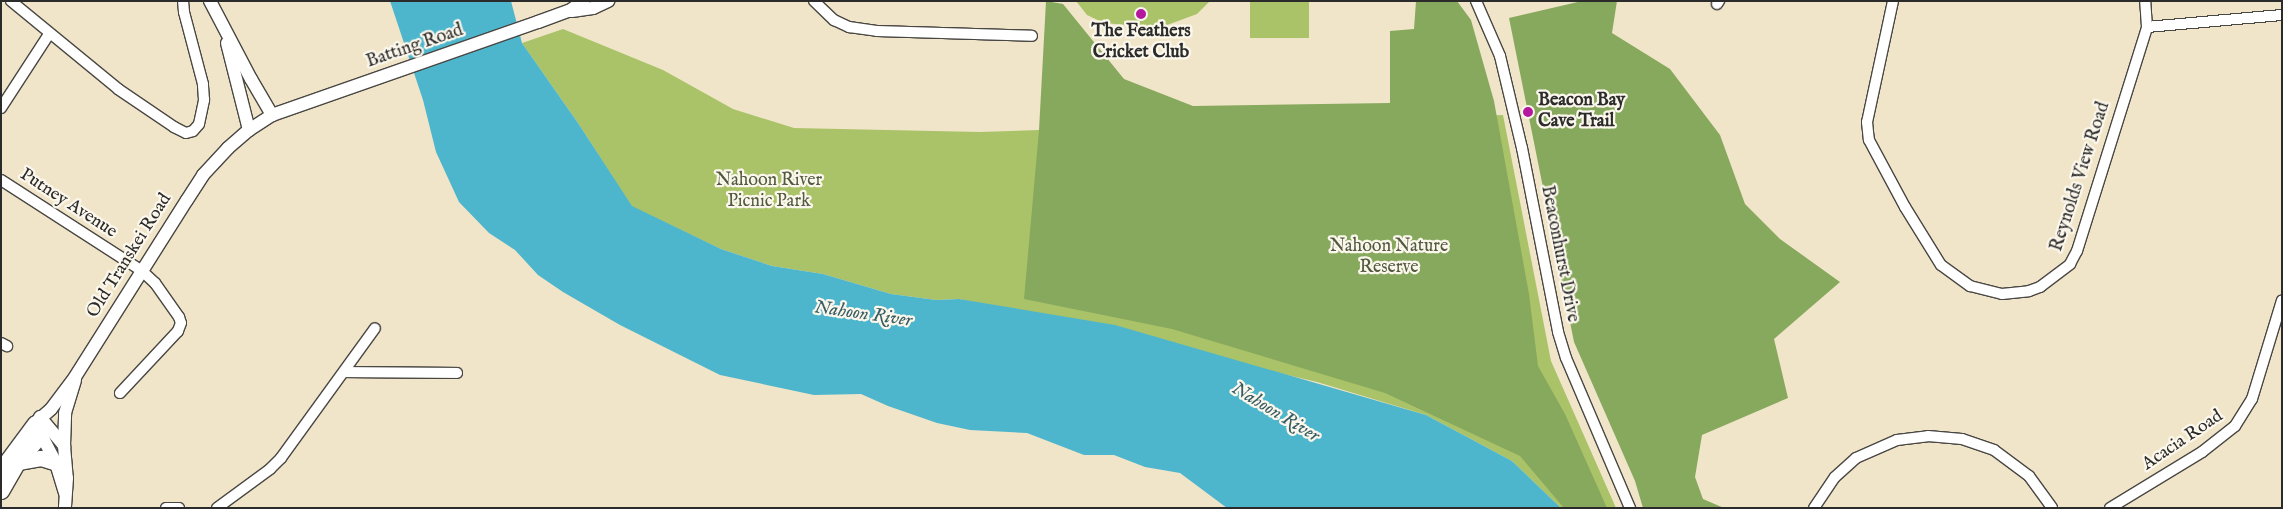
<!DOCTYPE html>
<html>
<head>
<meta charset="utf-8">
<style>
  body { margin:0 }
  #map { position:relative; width:2283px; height:509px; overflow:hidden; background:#f1e5c9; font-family:"IM FELL English",serif }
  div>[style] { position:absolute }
  .green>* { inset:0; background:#aac369; transform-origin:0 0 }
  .forest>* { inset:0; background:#87a95d }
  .water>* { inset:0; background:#4eb6cc }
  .roads { filter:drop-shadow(1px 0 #494743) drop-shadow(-1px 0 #494743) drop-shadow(0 1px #494743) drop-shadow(0 -1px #494743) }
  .minor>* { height:10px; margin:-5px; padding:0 5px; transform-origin:5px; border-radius:5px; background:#fff }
  .major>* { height:12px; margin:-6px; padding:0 6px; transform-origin:6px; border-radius:6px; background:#fff }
  .highway>* { height:15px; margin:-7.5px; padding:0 7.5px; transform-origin:7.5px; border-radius:7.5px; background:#fff }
  .dots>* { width:14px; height:14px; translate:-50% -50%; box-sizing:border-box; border:2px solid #fbf7ec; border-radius:50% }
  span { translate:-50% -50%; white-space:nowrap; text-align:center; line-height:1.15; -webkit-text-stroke:4.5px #fbf7ec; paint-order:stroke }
  .poi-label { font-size:18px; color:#2b2b2b; font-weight:700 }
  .left { translate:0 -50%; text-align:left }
  .street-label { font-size:18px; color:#2b2b2b }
  .park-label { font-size:18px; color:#51593e }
  .water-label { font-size:19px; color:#375c63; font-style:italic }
  .frame { position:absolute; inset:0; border:2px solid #2b2b2b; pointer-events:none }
</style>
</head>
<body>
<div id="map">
  <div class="green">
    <div style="clip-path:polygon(1076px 1px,1210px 1px,1197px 14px,1159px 28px,1104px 23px,1087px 15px)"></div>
    <div style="left:1250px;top:1px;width:59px;height:37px"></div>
    <div style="clip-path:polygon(563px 29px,663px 70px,733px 109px,794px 128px,980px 132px,1503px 115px,1551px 361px,1616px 508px,1561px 508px,1512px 461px,1426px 415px,1317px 382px,959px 299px,936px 300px,891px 294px,823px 274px,772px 266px,721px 249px,632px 207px,578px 123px,522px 43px)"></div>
  </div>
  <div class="forest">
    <div style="clip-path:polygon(1046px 1px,1063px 4px,1124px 79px,1193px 106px,1390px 103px,1390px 31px,1414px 29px,1416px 1px,1457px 1px,1471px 20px,1494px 101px,1529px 294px,1538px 366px,1565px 414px,1607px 508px,1564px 508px,1520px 456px,1385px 393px,1172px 329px,1024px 299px,1039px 130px)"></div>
    <div style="clip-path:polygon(1582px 1px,1617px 1px,1612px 33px,1670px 69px,1720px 135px,1745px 204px,1780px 239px,1840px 282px,1774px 339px,1788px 398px,1702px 435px,1695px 477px,1703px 499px,1724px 508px,1643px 508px,1635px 481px,1574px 342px,1509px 18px)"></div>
  </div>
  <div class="water">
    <div style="clip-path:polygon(390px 1px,511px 1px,522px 43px,578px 123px,632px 206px,721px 249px,772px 266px,823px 274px,891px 294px,936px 300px,959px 299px,1115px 325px,1426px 415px,1512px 461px,1561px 508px,1227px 508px,1180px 473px,1145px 467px,1114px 455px,1084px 455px,1027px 433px,970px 430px,937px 423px,888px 406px,861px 394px,814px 395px,720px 375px,620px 325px,563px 292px,538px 275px,515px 250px,489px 233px,459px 202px,436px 152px,423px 100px)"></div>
  </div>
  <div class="roads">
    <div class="minor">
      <div style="left:11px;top:1px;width:139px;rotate:39.4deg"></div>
      <div style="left:118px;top:89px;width:68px;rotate:34.2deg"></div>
      <div style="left:174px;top:127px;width:13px;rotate:27deg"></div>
      <div style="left:186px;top:133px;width:7px;rotate:-16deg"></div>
      <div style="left:193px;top:131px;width:9px;rotate:-49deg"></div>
      <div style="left:199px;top:124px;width:25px;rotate:-78deg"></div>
      <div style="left:204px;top:100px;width:16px;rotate:-94deg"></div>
      <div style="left:203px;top:84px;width:74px;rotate:-104.8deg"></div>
      <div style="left:184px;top:12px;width:11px;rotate:-95deg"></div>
      <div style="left:814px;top:1px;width:28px;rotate:44deg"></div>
      <div style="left:834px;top:20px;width:17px;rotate:25deg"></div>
      <div style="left:849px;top:27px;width:28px;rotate:8deg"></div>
      <div style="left:877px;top:31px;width:155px;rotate:1.8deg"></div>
      <div style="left:1476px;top:1px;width:60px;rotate:66.4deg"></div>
      <div style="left:1500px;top:56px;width:95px;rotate:76.6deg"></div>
      <div style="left:1522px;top:148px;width:187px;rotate:78.9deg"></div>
      <div style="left:1558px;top:332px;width:27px;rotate:73deg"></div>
      <div style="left:1566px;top:358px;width:163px;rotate:66.9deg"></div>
      <div style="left:1893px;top:1px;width:124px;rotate:102.1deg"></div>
      <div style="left:1867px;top:122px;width:18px;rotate:84deg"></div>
      <div style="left:1869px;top:140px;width:76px;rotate:61.8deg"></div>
      <div style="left:1905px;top:207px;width:68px;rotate:58.2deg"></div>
      <div style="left:1941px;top:265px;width:36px;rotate:36deg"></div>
      <div style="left:1970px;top:286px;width:33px;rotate:14deg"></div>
      <div style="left:2002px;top:294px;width:27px;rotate:-6deg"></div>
      <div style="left:2029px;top:291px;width:12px;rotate:-20deg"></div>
      <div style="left:2040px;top:287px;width:38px;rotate:-37deg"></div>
      <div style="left:2070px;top:264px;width:15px;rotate:-62deg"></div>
      <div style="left:2077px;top:251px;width:235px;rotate:-72.6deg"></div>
      <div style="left:2147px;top:27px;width:26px;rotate:-94deg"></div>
      <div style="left:1717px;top:4px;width:4px;rotate:-56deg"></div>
      <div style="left:2147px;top:27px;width:136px;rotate:-5.1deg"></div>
      <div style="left:1px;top:108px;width:88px;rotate:-57deg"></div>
      <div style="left:1px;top:180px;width:168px;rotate:32.8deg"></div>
      <div style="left:142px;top:271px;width:18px;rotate:43deg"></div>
      <div style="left:155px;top:283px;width:42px;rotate:54.8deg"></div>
      <div style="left:179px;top:317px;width:6px;rotate:72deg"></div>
      <div style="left:181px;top:323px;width:9px;rotate:111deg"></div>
      <div style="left:178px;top:331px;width:85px;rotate:133.1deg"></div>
      <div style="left:1px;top:343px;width:7px;rotate:27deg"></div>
      <div style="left:344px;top:372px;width:113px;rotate:0.5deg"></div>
      <div style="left:166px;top:508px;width:13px"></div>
      <div style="left:217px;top:508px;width:66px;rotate:-36.3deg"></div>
      <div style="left:270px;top:469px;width:16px;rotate:-45deg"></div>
      <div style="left:281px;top:458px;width:160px;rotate:-54.1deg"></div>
      <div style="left:1814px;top:508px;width:37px;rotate:-56deg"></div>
      <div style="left:1835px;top:477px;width:28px;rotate:-42deg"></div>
      <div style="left:1856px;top:458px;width:45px;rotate:-23.7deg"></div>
      <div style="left:1897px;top:440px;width:31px;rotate:-7deg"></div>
      <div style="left:1928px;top:436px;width:34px;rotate:5deg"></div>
      <div style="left:1962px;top:439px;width:34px;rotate:19deg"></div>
      <div style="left:1994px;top:450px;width:44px;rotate:36.6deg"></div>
      <div style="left:2029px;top:476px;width:39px;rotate:54deg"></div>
      <div style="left:2110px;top:508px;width:108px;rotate:-31.3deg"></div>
      <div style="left:2202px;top:452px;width:42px;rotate:-38.2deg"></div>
      <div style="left:2235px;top:426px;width:32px;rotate:-58deg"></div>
      <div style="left:2252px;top:399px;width:103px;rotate:-73.1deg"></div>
    </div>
    <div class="major">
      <div style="left:210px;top:1px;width:88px;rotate:62.3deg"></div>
      <div style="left:251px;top:79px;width:42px;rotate:59.7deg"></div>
      <div style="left:572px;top:11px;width:21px;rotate:-8deg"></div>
      <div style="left:593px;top:8px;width:17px;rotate:-25deg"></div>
      <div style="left:227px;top:43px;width:90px;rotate:75.8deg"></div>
      <div style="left:40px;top:417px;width:38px;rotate:50deg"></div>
      <div style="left:64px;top:446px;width:32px;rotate:85deg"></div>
      <div style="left:67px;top:478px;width:30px;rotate:94deg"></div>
      <div style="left:64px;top:446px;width:33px;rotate:-88deg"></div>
      <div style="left:65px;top:413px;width:34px;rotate:-73deg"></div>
      <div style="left:65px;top:493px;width:31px;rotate:-107deg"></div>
      <div style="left:56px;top:463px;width:45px;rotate:-117.7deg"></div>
      <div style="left:35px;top:423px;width:21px;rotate:-41deg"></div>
      <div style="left:51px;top:409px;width:40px;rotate:-53deg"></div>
      <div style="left:75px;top:377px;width:209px;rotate:-57.7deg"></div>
      <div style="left:187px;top:200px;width:30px;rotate:-57deg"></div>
      <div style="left:203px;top:175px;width:37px;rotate:-47deg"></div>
      <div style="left:228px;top:148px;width:28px;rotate:-41deg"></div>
      <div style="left:249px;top:130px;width:27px;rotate:-33deg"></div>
      <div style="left:272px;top:115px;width:282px;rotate:-19.3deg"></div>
      <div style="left:538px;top:22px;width:33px;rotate:-20deg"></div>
      <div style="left:569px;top:11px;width:18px;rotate:-34deg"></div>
    </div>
    <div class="highway">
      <div style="left:18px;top:462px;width:23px;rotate:-10deg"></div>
      <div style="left:41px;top:458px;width:16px;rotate:18deg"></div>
      <div style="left:1px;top:469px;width:57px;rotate:-53.5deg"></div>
      <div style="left:1px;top:491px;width:34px;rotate:-60deg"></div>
      <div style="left:18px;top:462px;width:38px;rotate:-50deg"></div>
    </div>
  </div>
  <div class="dots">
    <div style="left:1141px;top:14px;background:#b5179e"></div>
    <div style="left:1528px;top:112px;background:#b5179e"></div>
  </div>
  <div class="poi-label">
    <span style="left:1141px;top:43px">The Feathers<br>Cricket Club</span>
    <span class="left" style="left:1538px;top:112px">Beacon Bay<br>Cave Trail</span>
  </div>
  <div class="street-label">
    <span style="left:415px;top:47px;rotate:-19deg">Batting Road</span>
    <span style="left:2081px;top:177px;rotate:-72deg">Reynolds View Road</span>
    <span style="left:68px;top:204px;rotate:33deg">Putney Avenue</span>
    <span style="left:1559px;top:254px;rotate:79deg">Beaconhurst Drive</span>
    <span style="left:130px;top:256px;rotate:-58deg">Old Transkei Road</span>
    <span style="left:2183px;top:441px;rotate:-34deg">Acacia Road</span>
  </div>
  <div class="park-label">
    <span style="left:769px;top:192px">Nahoon River<br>Picnic Park</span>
    <span style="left:1389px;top:258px">Nahoon Nature<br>Reserve</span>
  </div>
  <div class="water-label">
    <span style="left:863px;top:315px;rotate:8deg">Nahoon River</span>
    <span style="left:1275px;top:413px;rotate:31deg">Nahoon River</span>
  </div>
  <div class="frame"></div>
</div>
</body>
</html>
